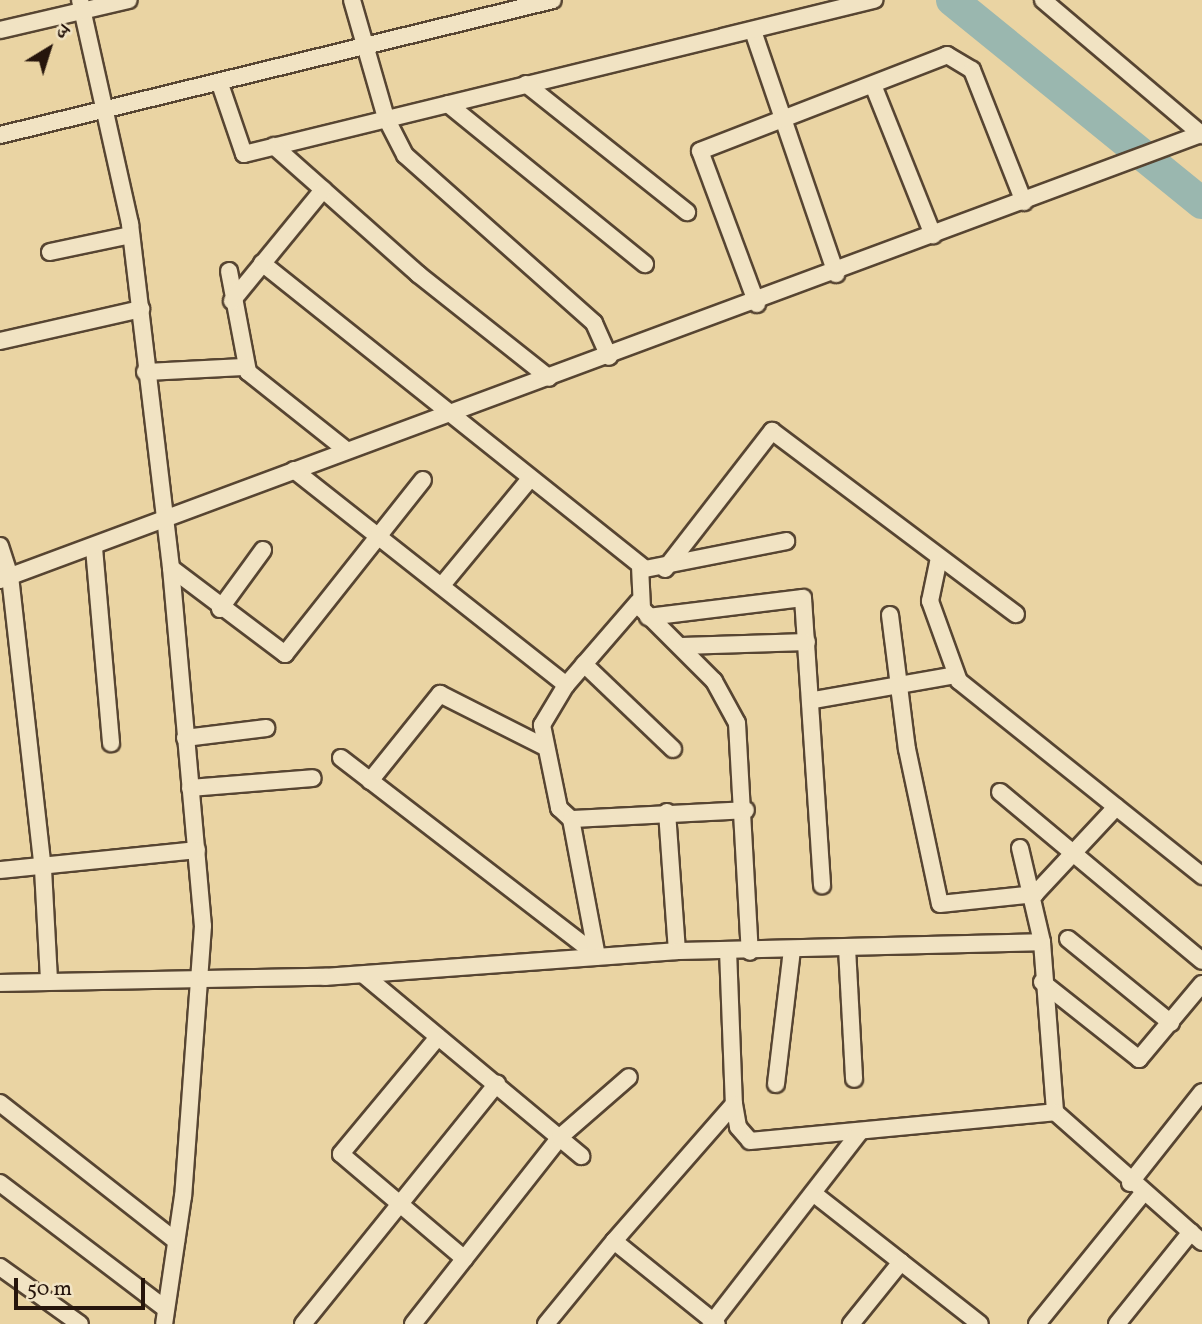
<!DOCTYPE html>
<html>
<head>
<meta charset="utf-8">
<style>
  body { margin:0 }
  #map { position:relative; width:1202px; height:1324px; overflow:hidden; background:#ead4a3; font-family:Vollkorn,"Noto Serif Devanagari",serif }
  div>[style] { position:absolute }
  .river>* { height:32px; margin:-16px; padding:0 16px; transform-origin:16px; border-radius:16px; background:#9ab7af }
  .roads { filter:drop-shadow(2px 0 #574532) drop-shadow(-2px 0 #574532) drop-shadow(0 2px #574532) drop-shadow(0 -2px #574532) }
  .street>* { height:16px; margin:-8px; padding:0 8px; transform-origin:8px; border-radius:8px; background:#f1e3c3 }
  span { translate:-50% -50%; white-space:nowrap; text-align:center; line-height:1.15; -webkit-text-stroke:5px #f1e3c3; paint-order:stroke }
  .north { position:absolute; left:14px; top:14px; width:70px; height:70px; -webkit-text-stroke:5px #f1e3c3; paint-order:stroke; rotate:38deg; font-size:19px; font-weight:700; line-height:28px; text-align:center; color:#26150c }
  .north::after { content:''; display:block; margin:auto; width:24px; height:32px; background:#26150c; clip-path:polygon(50% 0,100% 100%,50% 72%,0 100%) }
  .scale { position:absolute; left:14px; top:1278px; width:131px; height:32px; box-sizing:border-box; border:4px solid #26150c; border-top:0; padding-left:9px; font-size:21px; line-height:24px; white-space:nowrap; color:#26150c; -webkit-text-stroke:5px #f1e3c3; paint-order:stroke }
</style>
</head>
<body>
<div id="map">
  <div class="river">
    <div style="left:952px;top:0;width:322px;rotate:39.1deg"></div>
  </div>
  <div class="roads">
    <div class="street">
      <div style="left:80px;top:0;width:230px;rotate:77.4deg"></div>
      <div style="left:130px;top:224px;width:346px;rotate:83.2deg"></div>
      <div style="left:171px;top:568px;width:359px;rotate:84.9deg"></div>
      <div style="left:203px;top:926px;width:271px;rotate:94.2deg"></div>
      <div style="left:183px;top:1196px;width:129px;rotate:98.4deg"></div>
      <div style="left:352px;top:0;width:123px;rotate:73.9deg"></div>
      <div style="left:386px;top:118px;width:42px;rotate:62.8deg"></div>
      <div style="left:405px;top:155px;width:253px;rotate:41.6deg"></div>
      <div style="left:594px;top:323px;width:37px;rotate:66deg"></div>
      <div style="left:1043px;top:0;width:209px;rotate:40.3deg"></div>
      <div style="left:0;top:30px;width:132px;rotate:-13.1deg"></div>
      <div style="left:753px;top:31px;width:257px;rotate:71.1deg"></div>
      <div style="left:220px;top:84px;width:74px;rotate:71.1deg"></div>
      <div style="left:244px;top:154px;width:649px;rotate:-13.74deg"></div>
      <div style="left:526px;top:84px;width:206px;rotate:38.5deg"></div>
      <div style="left:873px;top:85px;width:162px;rotate:68.2deg"></div>
      <div style="left:448px;top:104px;width:254px;rotate:39.1deg"></div>
      <div style="left:0;top:135px;width:569px;rotate:-13.72deg"></div>
      <div style="left:274px;top:146px;width:193px;rotate:41.6deg"></div>
      <div style="left:418px;top:274px;width:167px;rotate:38.4deg"></div>
      <div style="left:50px;top:252px;width:83px;rotate:-11.9deg"></div>
      <div style="left:262px;top:263px;width:490px;rotate:38.6deg"></div>
      <div style="left:645px;top:569px;width:144px;rotate:-11.2deg"></div>
      <div style="left:229px;top:271px;width:103px;rotate:79.3deg"></div>
      <div style="left:248px;top:372px;width:125px;rotate:38.5deg"></div>
      <div style="left:232px;top:301px;width:144px;rotate:-50.7deg"></div>
      <div style="left:757px;top:304px;width:163px;rotate:-110.4deg"></div>
      <div style="left:700px;top:151px;width:265px;rotate:-21.2deg"></div>
      <div style="left:947px;top:55px;width:29px;rotate:31deg"></div>
      <div style="left:972px;top:70px;width:142px;rotate:68.5deg"></div>
      <div style="left:0;top:341px;width:145px;rotate:-12.8deg"></div>
      <div style="left:145px;top:372px;width:100px;rotate:-2.9deg"></div>
      <div style="left:294px;top:470px;width:347px;rotate:38.3deg"></div>
      <div style="left:0;top:546px;width:32px;rotate:72deg"></div>
      <div style="left:10px;top:576px;width:295px;rotate:83.6deg"></div>
      <div style="left:43px;top:869px;width:112px;rotate:86.9deg"></div>
      <div style="left:94px;top:548px;width:196px;rotate:85deg"></div>
      <div style="left:939px;top:558px;width:44px;rotate:101.8deg"></div>
      <div style="left:930px;top:601px;width:85px;rotate:70.1deg"></div>
      <div style="left:959px;top:681px;width:312px;rotate:38.7deg"></div>
      <div style="left:640px;top:566px;width:43px;rotate:87.3deg"></div>
      <div style="left:642px;top:609px;width:102px;rotate:45deg"></div>
      <div style="left:714px;top:681px;width:48px;rotate:61.3deg"></div>
      <div style="left:737px;top:723px;width:229px;rotate:86.8deg"></div>
      <div style="left:171px;top:568px;width:143px;rotate:37deg"></div>
      <div style="left:285px;top:654px;width:222px;rotate:-51.6deg"></div>
      <div style="left:665px;top:569px;width:175px;rotate:-52.2deg"></div>
      <div style="left:772px;top:431px;width:305px;rotate:36.9deg"></div>
      <div style="left:0;top:580px;width:1281px;rotate:-20.37deg"></div>
      <div style="left:443px;top:584px;width:136px;rotate:-50.4deg"></div>
      <div style="left:638px;top:602px;width:110px;rotate:130.9deg"></div>
      <div style="left:566px;top:685px;width:47px;rotate:121deg"></div>
      <div style="left:542px;top:725px;width:85px;rotate:78.4deg"></div>
      <div style="left:559px;top:808px;width:16px;rotate:43deg"></div>
      <div style="left:571px;top:819px;width:175px;rotate:-2.9deg"></div>
      <div style="left:220px;top:609px;width:73px;rotate:-53.9deg"></div>
      <div style="left:890px;top:615px;width:135px;rotate:82.8deg"></div>
      <div style="left:907px;top:749px;width:158px;rotate:78deg"></div>
      <div style="left:940px;top:904px;width:96px;rotate:-6deg"></div>
      <div style="left:1035px;top:894px;width:119px;rotate:-47deg"></div>
      <div style="left:648px;top:617px;width:156px;rotate:-7deg"></div>
      <div style="left:803px;top:598px;width:288px;rotate:86.2deg"></div>
      <div style="left:682px;top:646px;width:125px;rotate:-1.8deg"></div>
      <div style="left:584px;top:664px;width:123px;rotate:43.7deg"></div>
      <div style="left:814px;top:700px;width:144px;rotate:-10deg"></div>
      <div style="left:185px;top:738px;width:82px;rotate:-7deg"></div>
      <div style="left:341px;top:758px;width:323px;rotate:37.6deg"></div>
      <div style="left:370px;top:781px;width:112px;rotate:-51.2deg"></div>
      <div style="left:440px;top:694px;width:115px;rotate:26.8deg"></div>
      <div style="left:190px;top:788px;width:123px;rotate:-4.6deg"></div>
      <div style="left:1000px;top:792px;width:263px;rotate:39.9deg"></div>
      <div style="left:667px;top:812px;width:139px;rotate:85.9deg"></div>
      <div style="left:571px;top:819px;width:140px;rotate:79.3deg"></div>
      <div style="left:1020px;top:848px;width:97px;rotate:76.8deg"></div>
      <div style="left:1042px;top:942px;width:170px;rotate:85.6deg"></div>
      <div style="left:1055px;top:1112px;width:196px;rotate:41.5deg"></div>
      <div style="left:0;top:870px;width:198px;rotate:-5.8deg"></div>
      <div style="left:1068px;top:939px;width:133px;rotate:39.2deg"></div>
      <div style="left:847px;top:948px;width:131px;rotate:86.9deg"></div>
      <div style="left:728px;top:950px;width:154px;rotate:87.8deg"></div>
      <div style="left:734px;top:1104px;width:23px;rotate:80deg"></div>
      <div style="left:738px;top:1127px;width:18px;rotate:49deg"></div>
      <div style="left:750px;top:1141px;width:306px;rotate:-5.4deg"></div>
      <div style="left:364px;top:975px;width:283px;rotate:39.8deg"></div>
      <div style="left:1042px;top:982px;width:124px;rotate:38.4deg"></div>
      <div style="left:1139px;top:1059px;width:98px;rotate:-50deg"></div>
      <div style="left:0;top:983px;width:325px;rotate:-1.1deg"></div>
      <div style="left:325px;top:977px;width:353px;rotate:-4.2deg"></div>
      <div style="left:677px;top:951px;width:365px;rotate:-1.4deg"></div>
      <div style="left:438px;top:1037px;width:152px;rotate:129.7deg"></div>
      <div style="left:341px;top:1154px;width:162px;rotate:40.3deg"></div>
      <div style="left:776px;top:1084px;width:135px;rotate:-83.2deg"></div>
      <div style="left:0;top:1103px;width:224px;rotate:38.1deg"></div>
      <div style="left:0;top:1183px;width:208px;rotate:37.2deg"></div>
      <div style="left:1130px;top:1183px;width:116px;rotate:-51.6deg"></div>
      <div style="left:813px;top:1193px;width:112px;rotate:38.1deg"></div>
      <div style="left:901px;top:1262px;width:80px;rotate:128.9deg"></div>
      <div style="left:614px;top:1241px;width:182px;rotate:-48.8deg"></div>
      <div style="left:901px;top:1262px;width:100px;rotate:38.1deg"></div>
      <div style="left:0;top:1267px;width:98px;rotate:35.5deg"></div>
      <div style="left:303px;top:1324px;width:309px;rotate:-51.1deg"></div>
      <div style="left:413px;top:1324px;width:238px;rotate:-51.8deg"></div>
      <div style="left:560px;top:1137px;width:91px;rotate:-41deg"></div>
      <div style="left:546px;top:1324px;width:107px;rotate:-50.7deg"></div>
      <div style="left:614px;top:1241px;width:132px;rotate:38.9deg"></div>
      <div style="left:711px;top:1324px;width:242px;rotate:-52.2deg"></div>
      <div style="left:1037px;top:1324px;width:169px;rotate:-51deg"></div>
      <div style="left:1117px;top:1324px;width:118px;rotate:-51.2deg"></div>
    </div>
  </div>
  <div class="north">उ</div>
  <div class="scale">50 m</div>
</div>
</body>
</html>
